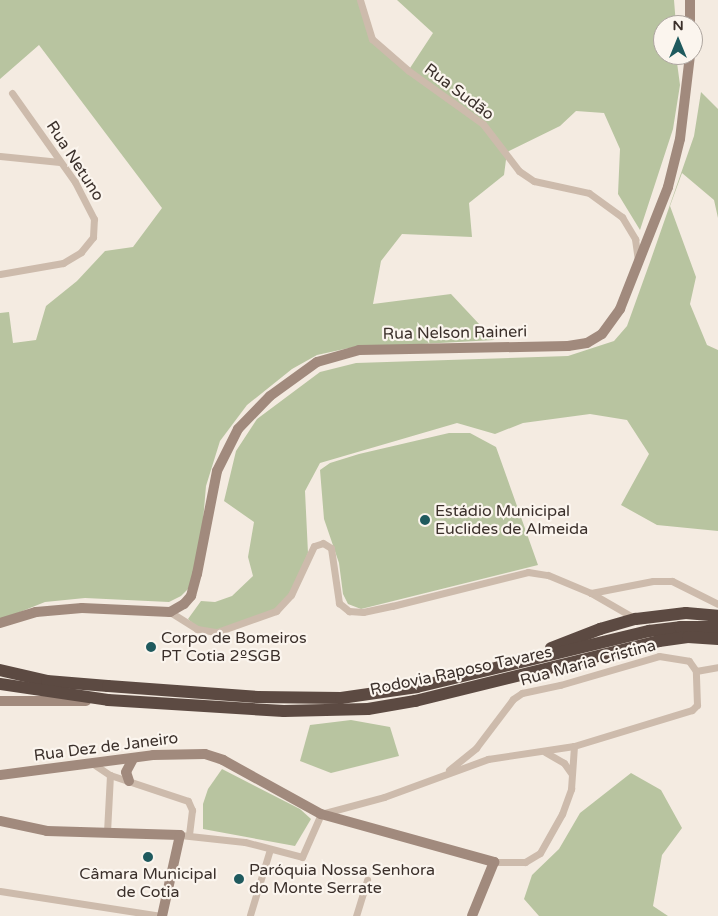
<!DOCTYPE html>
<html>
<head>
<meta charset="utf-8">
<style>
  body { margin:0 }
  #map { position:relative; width:718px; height:916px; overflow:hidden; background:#f4ebe1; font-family:"Varela Round",sans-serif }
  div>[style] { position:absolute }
  .green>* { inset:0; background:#b8c4a0 }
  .street>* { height:7px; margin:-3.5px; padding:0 3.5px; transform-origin:3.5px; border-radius:3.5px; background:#cdbbac }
  .secondary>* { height:10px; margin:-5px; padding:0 5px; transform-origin:5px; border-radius:5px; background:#a18a7d }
  .highway>* { height:12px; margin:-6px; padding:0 6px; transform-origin:6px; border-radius:6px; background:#5c4a42 }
  .dots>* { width:14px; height:14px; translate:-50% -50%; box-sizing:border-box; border:2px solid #fbf5ee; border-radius:50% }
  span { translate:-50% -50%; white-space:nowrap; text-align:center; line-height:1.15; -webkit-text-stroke:4.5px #fbf5ee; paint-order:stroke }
  .street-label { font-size:16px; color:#3b302b }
  .poi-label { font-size:16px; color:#3b302b }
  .left { translate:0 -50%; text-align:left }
  .north { position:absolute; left:653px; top:15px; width:50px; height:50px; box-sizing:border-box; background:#fbf5ee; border:1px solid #aea6a0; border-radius:50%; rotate:0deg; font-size:14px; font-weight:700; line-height:20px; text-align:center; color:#3b302b }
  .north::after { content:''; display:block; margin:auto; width:18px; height:22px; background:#1f5a5e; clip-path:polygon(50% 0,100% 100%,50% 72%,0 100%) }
</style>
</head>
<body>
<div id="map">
  <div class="green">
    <div style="clip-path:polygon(0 0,360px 0,372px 39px,410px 68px,433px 33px,397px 0,674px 0,676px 25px,663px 25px,663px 55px,676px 55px,680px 85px,673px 129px,640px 230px,618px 194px,620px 149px,604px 113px,576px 111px,560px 126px,507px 152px,504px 175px,469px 203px,472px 237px,402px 234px,381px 261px,373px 304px,451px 294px,494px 340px,349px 348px,317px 355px,292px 369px,247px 405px,220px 441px,206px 486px,200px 556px,189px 588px,181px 596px,169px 602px,85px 598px,45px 602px,0 620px,0 313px,9px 312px,13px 343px,36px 340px,46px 306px,77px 281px,105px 251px,133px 247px,162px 208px,39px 45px,0 79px)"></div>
    <div style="clip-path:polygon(701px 92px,718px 109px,718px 218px,714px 200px,682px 173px,670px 206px,696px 277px,690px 304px,707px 345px,718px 350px,718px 531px,657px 525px,621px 505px,649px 454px,627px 420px,590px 414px,523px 423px,495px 434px,457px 423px,320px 463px,305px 491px,308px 553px,290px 594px,276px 609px,216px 631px,197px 627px,188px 619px,201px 601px,215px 602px,232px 596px,253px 576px,248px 557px,254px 522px,224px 501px,236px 451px,257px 419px,320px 372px,356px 363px,568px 356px,614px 341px,627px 326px,650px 262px,694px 136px)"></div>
    <div style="clip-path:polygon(449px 433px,470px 433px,496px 447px,538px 565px,361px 609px,348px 604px,343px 594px,339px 563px,324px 519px,320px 470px,330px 463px,359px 454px)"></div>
    <div style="clip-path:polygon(351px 720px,390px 727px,399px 756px,331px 773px,300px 761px,310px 725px)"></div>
    <div style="clip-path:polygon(222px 769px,300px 809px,311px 819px,295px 846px,203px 829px,203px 804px,208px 789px)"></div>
    <div style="clip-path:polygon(631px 773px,661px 790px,682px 828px,662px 855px,653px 906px,668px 916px,539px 916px,524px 899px,532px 875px,559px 849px,580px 813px)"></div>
  </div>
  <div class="street">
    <div style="left:360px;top:0;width:41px;rotate:72.9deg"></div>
    <div style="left:372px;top:39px;width:49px;rotate:40.9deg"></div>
    <div style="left:409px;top:71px;width:91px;rotate:35.6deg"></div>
    <div style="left:483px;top:124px;width:59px;rotate:52.5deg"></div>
    <div style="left:519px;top:171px;width:18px;rotate:34deg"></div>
    <div style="left:534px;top:181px;width:56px;rotate:12.3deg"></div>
    <div style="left:589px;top:193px;width:41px;rotate:36deg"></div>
    <div style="left:622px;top:217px;width:26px;rotate:59deg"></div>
    <div style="left:635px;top:239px;width:22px;rotate:82deg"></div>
    <div style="left:0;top:156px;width:60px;rotate:5.7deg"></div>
    <div style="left:0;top:274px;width:64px;rotate:-9.9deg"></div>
    <div style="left:63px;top:263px;width:21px;rotate:-31deg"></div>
    <div style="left:81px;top:252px;width:19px;rotate:-51deg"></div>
    <div style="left:93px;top:237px;width:18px;rotate:-87deg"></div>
    <div style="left:94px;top:219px;width:42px;rotate:-117.2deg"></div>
    <div style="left:75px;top:182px;width:109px;rotate:-125.3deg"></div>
    <div style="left:591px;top:593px;width:52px;rotate:30deg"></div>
    <div style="left:170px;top:612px;width:32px;rotate:32deg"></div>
    <div style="left:197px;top:629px;width:20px;rotate:9deg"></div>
    <div style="left:217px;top:632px;width:63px;rotate:-19.6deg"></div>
    <div style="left:276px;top:611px;width:22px;rotate:-47deg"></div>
    <div style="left:291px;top:595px;width:54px;rotate:-64.9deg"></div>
    <div style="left:314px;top:546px;width:9px;rotate:-18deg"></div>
    <div style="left:323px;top:543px;width:9px;rotate:32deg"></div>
    <div style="left:331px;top:548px;width:56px;rotate:81.7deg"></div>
    <div style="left:339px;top:603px;width:13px;rotate:39deg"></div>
    <div style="left:349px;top:611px;width:14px;rotate:4deg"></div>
    <div style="left:363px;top:612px;width:30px;rotate:-12deg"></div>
    <div style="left:392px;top:606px;width:140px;rotate:-14deg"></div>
    <div style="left:528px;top:572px;width:20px;rotate:9deg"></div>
    <div style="left:548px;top:575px;width:47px;rotate:22.7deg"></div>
    <div style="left:591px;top:593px;width:63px;rotate:-11deg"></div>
    <div style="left:653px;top:581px;width:19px"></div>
    <div style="left:672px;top:581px;width:51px;rotate:26.6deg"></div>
    <div style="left:696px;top:671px;width:22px;rotate:-10deg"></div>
    <div style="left:545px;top:752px;width:22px;rotate:30deg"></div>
    <div style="left:564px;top:763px;width:12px;rotate:55deg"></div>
    <div style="left:95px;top:765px;width:18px;rotate:34deg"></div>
    <div style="left:110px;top:775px;width:82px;rotate:18.4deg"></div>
    <div style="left:188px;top:801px;width:10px;rotate:66deg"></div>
    <div style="left:192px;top:810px;width:25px;rotate:97deg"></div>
    <div style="left:449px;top:770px;width:35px;rotate:-39deg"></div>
    <div style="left:476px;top:748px;width:61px;rotate:-52.9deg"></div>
    <div style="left:513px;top:699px;width:11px;rotate:-34deg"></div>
    <div style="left:522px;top:693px;width:39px;rotate:-12deg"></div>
    <div style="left:560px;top:685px;width:103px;rotate:-16.3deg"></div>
    <div style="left:659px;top:656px;width:30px;rotate:9deg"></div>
    <div style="left:689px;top:661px;width:12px;rotate:55deg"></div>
    <div style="left:107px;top:832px;width:57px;rotate:-87deg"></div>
    <div style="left:180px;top:835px;width:65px;rotate:6.1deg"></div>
    <div style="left:245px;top:842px;width:59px;rotate:14.7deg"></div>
    <div style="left:302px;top:857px;width:47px;rotate:-66.2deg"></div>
    <div style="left:321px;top:814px;width:65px;rotate:-15.1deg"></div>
    <div style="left:384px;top:797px;width:111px;rotate:-20.1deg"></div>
    <div style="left:488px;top:759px;width:87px;rotate:-8.6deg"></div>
    <div style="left:574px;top:746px;width:123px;rotate:-17deg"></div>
    <div style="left:692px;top:710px;width:7px;rotate:-45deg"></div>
    <div style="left:697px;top:705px;width:34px;rotate:-92deg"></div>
    <div style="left:494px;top:862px;width:31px"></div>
    <div style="left:525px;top:862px;width:17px;rotate:-31deg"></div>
    <div style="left:540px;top:853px;width:45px;rotate:-60.6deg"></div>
    <div style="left:562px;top:814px;width:27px;rotate:-70deg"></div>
    <div style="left:571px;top:789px;width:43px;rotate:-86deg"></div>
    <div style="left:0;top:891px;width:163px;rotate:8.8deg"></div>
    <div style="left:250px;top:915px;width:69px;rotate:-73.1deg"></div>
    <div style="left:356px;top:916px;width:38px;rotate:-73deg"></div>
  </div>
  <div class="secondary">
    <div style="left:690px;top:0;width:25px;rotate:90deg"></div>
    <div style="left:0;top:623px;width:38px;rotate:-17deg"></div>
    <div style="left:36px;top:612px;width:46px;rotate:-5deg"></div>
    <div style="left:82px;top:608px;width:88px;rotate:2.6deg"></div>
    <div style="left:170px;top:612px;width:16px;rotate:-30deg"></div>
    <div style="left:184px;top:604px;width:11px;rotate:-49deg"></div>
    <div style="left:191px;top:596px;width:23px;rotate:-75deg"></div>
    <div style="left:197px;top:574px;width:105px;rotate:-79deg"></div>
    <div style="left:217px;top:471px;width:47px;rotate:-63.4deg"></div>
    <div style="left:238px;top:429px;width:46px;rotate:-45.9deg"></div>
    <div style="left:270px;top:396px;width:58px;rotate:-35.9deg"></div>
    <div style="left:317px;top:362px;width:44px;rotate:-15.9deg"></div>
    <div style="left:359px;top:350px;width:209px;rotate:-1.1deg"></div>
    <div style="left:568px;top:346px;width:19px;rotate:-9deg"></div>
    <div style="left:587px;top:343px;width:17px;rotate:-31deg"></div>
    <div style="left:602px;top:334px;width:31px;rotate:-54deg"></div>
    <div style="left:620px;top:309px;width:131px;rotate:-68.5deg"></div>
    <div style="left:668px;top:187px;width:49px;rotate:-76deg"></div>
    <div style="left:680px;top:139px;width:85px;rotate:-83.2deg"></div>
    <div style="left:0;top:701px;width:86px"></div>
    <div style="left:0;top:775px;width:154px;rotate:-7.4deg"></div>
    <div style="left:153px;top:755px;width:52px;rotate:-1.1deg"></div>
    <div style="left:205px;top:754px;width:19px;rotate:18deg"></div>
    <div style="left:223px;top:760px;width:112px;rotate:28.9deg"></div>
    <div style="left:321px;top:814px;width:180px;rotate:15.5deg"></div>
    <div style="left:494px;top:862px;width:58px;rotate:112.2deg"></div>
    <div style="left:129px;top:781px;width:9px;rotate:-108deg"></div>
    <div style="left:126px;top:772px;width:15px;rotate:-62deg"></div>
    <div style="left:0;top:821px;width:48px;rotate:12deg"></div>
    <div style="left:47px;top:831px;width:133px;rotate:1.7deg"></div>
    <div style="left:180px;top:835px;width:83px;rotate:102.5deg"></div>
  </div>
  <div class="highway">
    <div style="left:551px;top:648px;width:53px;rotate:-21.2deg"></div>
    <div style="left:600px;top:629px;width:37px;rotate:-16deg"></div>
    <div style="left:636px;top:619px;width:50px;rotate:-6.8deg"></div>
    <div style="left:686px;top:613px;width:32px;rotate:5deg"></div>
    <div style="left:0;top:670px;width:48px;rotate:13.2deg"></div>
    <div style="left:47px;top:681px;width:61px;rotate:4.7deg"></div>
    <div style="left:108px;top:686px;width:150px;rotate:4.2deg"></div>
    <div style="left:258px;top:697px;width:83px;rotate:0.7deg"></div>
    <div style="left:341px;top:698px;width:77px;rotate:-8.2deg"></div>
    <div style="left:417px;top:687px;width:239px;rotate:-13.6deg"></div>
    <div style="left:649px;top:631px;width:31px;rotate:-7deg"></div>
    <div style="left:680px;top:627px;width:38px"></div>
    <div style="left:0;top:684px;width:109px;rotate:8.4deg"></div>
    <div style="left:108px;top:700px;width:176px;rotate:3.6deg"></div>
    <div style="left:284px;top:711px;width:84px;rotate:-1.4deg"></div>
    <div style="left:368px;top:709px;width:48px;rotate:-9.7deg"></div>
    <div style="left:415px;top:701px;width:251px;rotate:-13.8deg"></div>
    <div style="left:659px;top:641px;width:29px;rotate:-8deg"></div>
    <div style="left:688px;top:637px;width:30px;rotate:4deg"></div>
  </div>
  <div class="dots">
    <div style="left:425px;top:520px;background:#1f5a5e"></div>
    <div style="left:151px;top:647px;background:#1f5a5e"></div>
    <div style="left:148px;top:857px;background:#1f5a5e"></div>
    <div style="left:239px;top:879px;background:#1f5a5e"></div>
  </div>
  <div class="street-label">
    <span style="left:459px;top:92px;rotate:37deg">Rua Sudão</span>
    <span style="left:75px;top:161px;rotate:57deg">Rua Netuno</span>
    <span style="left:455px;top:333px;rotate:-1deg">Rua Nelson Raineri</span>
    <span style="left:588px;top:663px;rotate:-15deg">Rua Maria Cristina</span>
    <span style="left:461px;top:671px;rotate:-12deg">Rodovia Raposo Tavares</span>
    <span style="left:106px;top:747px;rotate:-7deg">Rua Dez de Janeiro</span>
  </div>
  <div class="poi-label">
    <span class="left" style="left:435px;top:520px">Estádio Municipal<br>Euclides de Almeida</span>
    <span class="left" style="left:161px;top:647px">Corpo de Bomeiros<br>PT Cotia 2ºSGB</span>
    <span class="left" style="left:249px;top:879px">Paróquia Nossa Senhora<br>do Monte Serrate</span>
    <span style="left:148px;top:883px">Câmara Municipal<br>de Cotia</span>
  </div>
  <div class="north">N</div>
</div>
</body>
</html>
